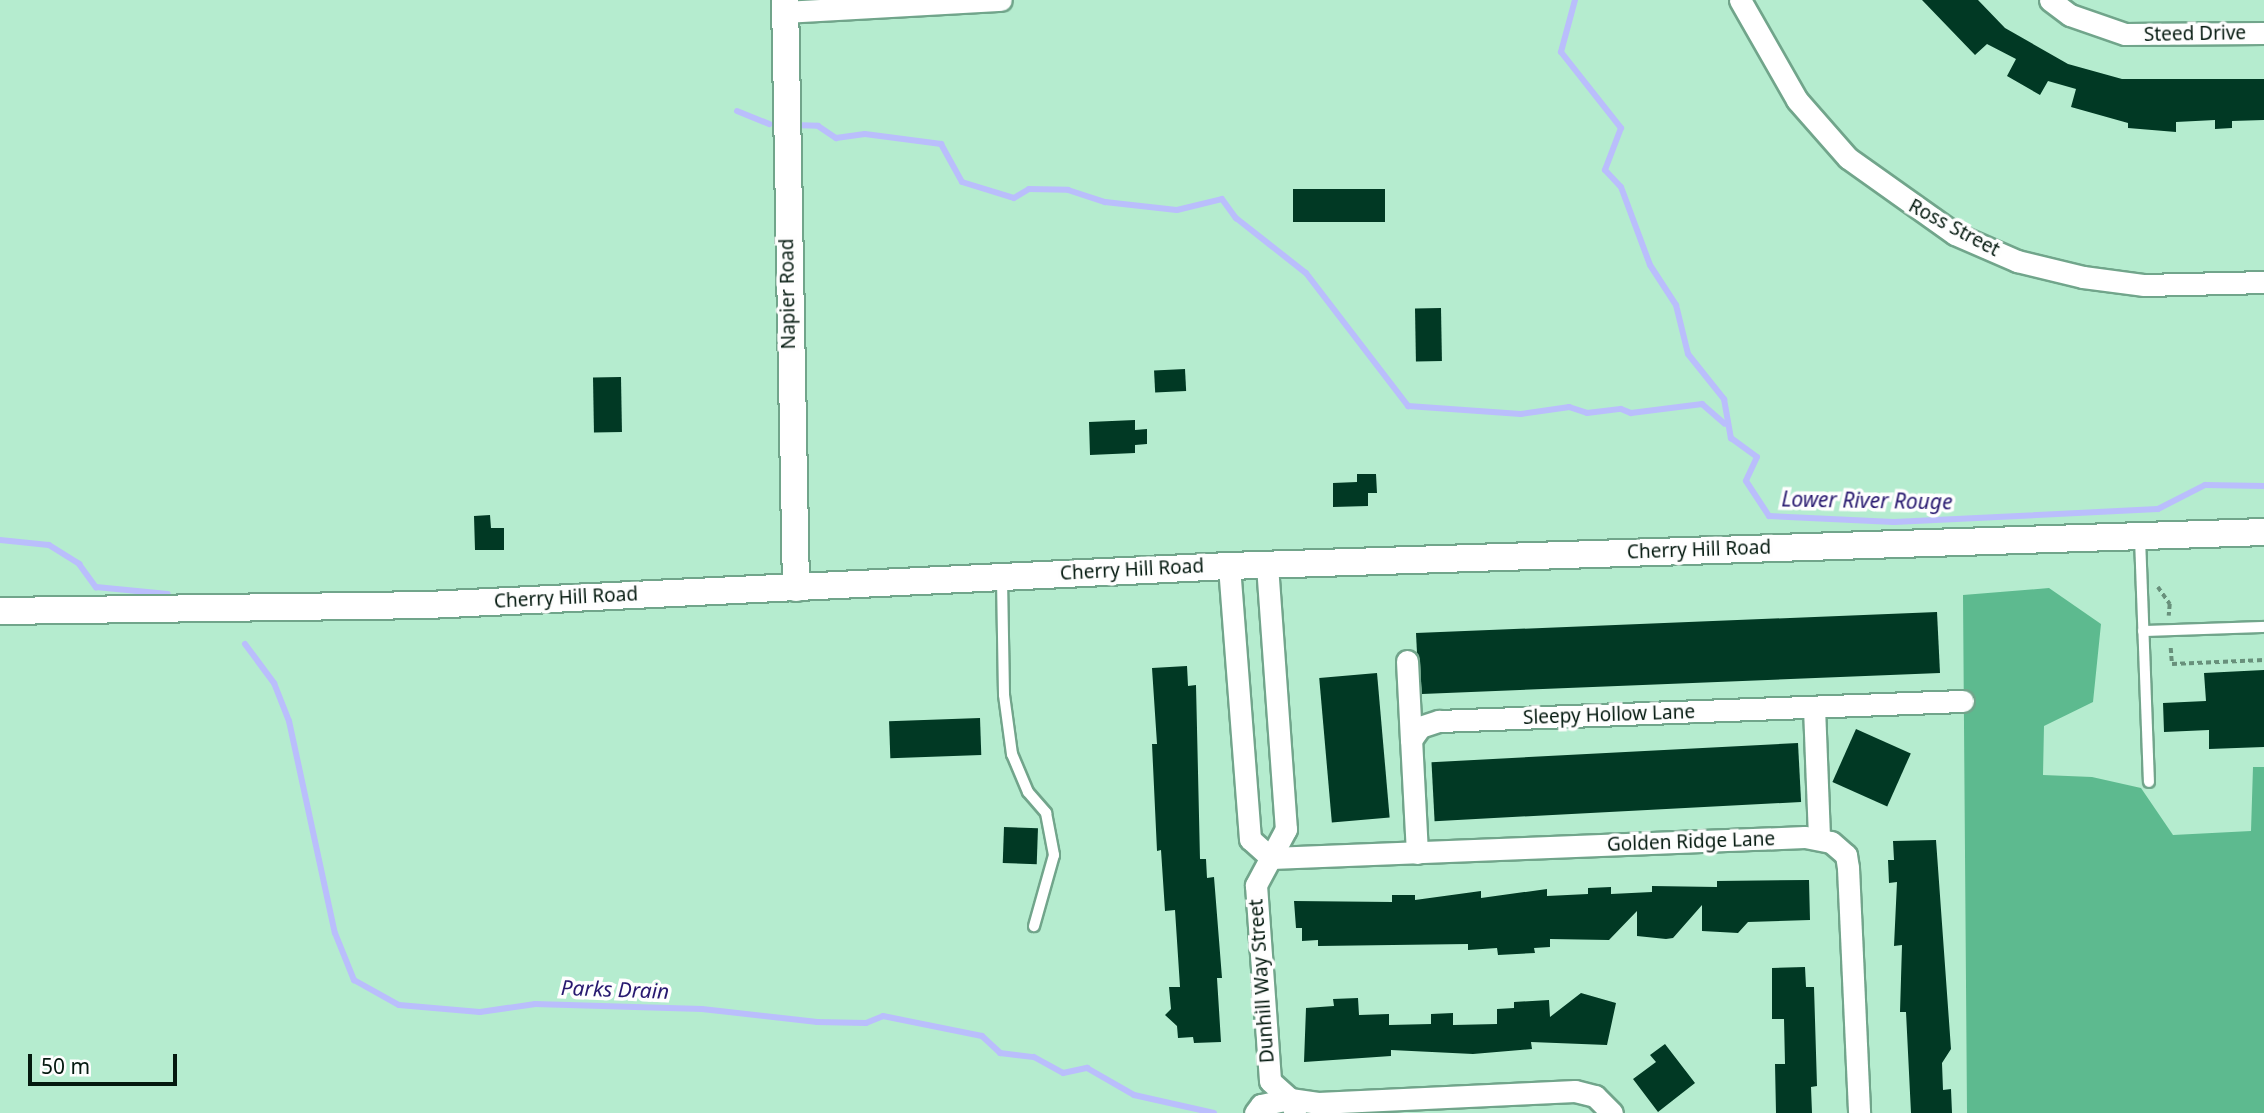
<!DOCTYPE html>
<html>
<head>
<meta charset="utf-8">
<style>
  body { margin:0 }
  #map { position:relative; width:2264px; height:1113px; overflow:hidden; background:#b5eccf; font-family:"Noto Sans",sans-serif }
  div>[style] { position:absolute }
  .forest>* { inset:0; background:#5dba8f }
  .stream>* { height:6px; margin:-3px; padding:0 3px; transform-origin:3px; border-radius:3px; background:#babefc }
  .building>* { inset:0; background:#013924; transform-origin:0 0 }
  .path>* { height:3.5px; margin-top:-1.75px; transform-origin:0; background:repeating-linear-gradient(90deg,#68907b 0 5px,transparent 0 8.5px) }
  .roads { filter:drop-shadow(2px 0 #71a58b) drop-shadow(-2px 0 #71a58b) drop-shadow(0 2px #71a58b) drop-shadow(0 -2px #71a58b) }
  .service>* { height:10px; margin:-5px; padding:0 5px; transform-origin:5px; border-radius:5px; background:#fff }
  .minor>* { height:21px; margin:-10.5px; padding:0 10.5px; transform-origin:10.5px; border-radius:10.5px; background:#fff }
  .tertiary>* { height:26px; margin:-13px; padding:0 13px; transform-origin:13px; border-radius:13px; background:#fff }
  span { translate:-50% -50%; white-space:nowrap; text-align:center; line-height:1.15; -webkit-text-stroke:7px #fefefe; paint-order:stroke }
  .street-label { font-size:19px; color:#04190f }
  .water-label { font-size:21px; color:#27186f; font-style:italic }
  .scale { position:absolute; left:28px; top:1054px; width:149px; height:32px; box-sizing:border-box; border:4px solid #04190f; border-top:0; padding-left:9px; font-size:21px; line-height:24px; white-space:nowrap; color:#04190f; -webkit-text-stroke:5px #fefefe; paint-order:stroke }
</style>
</head>
<body>
<div id="map">
  <div class="forest">
    <div style="clip-path:polygon(2049px 588px,2101px 624px,2093px 702px,2044px 726px,2043px 775px,2092px 777px,2141px 788px,2173px 835px,2251px 831px,2253px 767px,2264px 767px,2264px 1113px,1967px 1113px,1963px 595px)"></div>
  </div>
  <div class="stream">
    <div style="left:1575px;top:0;width:54px;rotate:105.1deg"></div>
    <div style="left:1561px;top:52px;width:97px;rotate:51.7deg"></div>
    <div style="left:1621px;top:128px;width:45px;rotate:110.9deg"></div>
    <div style="left:1605px;top:170px;width:23px;rotate:47deg"></div>
    <div style="left:1621px;top:187px;width:83px;rotate:69.6deg"></div>
    <div style="left:1650px;top:265px;width:48px;rotate:57deg"></div>
    <div style="left:1676px;top:305px;width:50px;rotate:76.2deg"></div>
    <div style="left:1688px;top:354px;width:58px;rotate:51.3deg"></div>
    <div style="left:1724px;top:399px;width:40px;rotate:80deg"></div>
    <div style="left:1731px;top:438px;width:32px;rotate:36deg"></div>
    <div style="left:1757px;top:457px;width:26px;rotate:115deg"></div>
    <div style="left:1746px;top:481px;width:42px;rotate:56.7deg"></div>
    <div style="left:1769px;top:516px;width:125px;rotate:2.7deg"></div>
    <div style="left:1894px;top:522px;width:264px;rotate:-2.8deg"></div>
    <div style="left:2158px;top:509px;width:53px;rotate:-27.1deg"></div>
    <div style="left:2205px;top:485px;width:59px;rotate:1deg"></div>
    <div style="left:737px;top:111px;width:35px;rotate:22deg"></div>
    <div style="left:794px;top:125px;width:24px;rotate:2deg"></div>
    <div style="left:818px;top:126px;width:22px;rotate:34deg"></div>
    <div style="left:836px;top:138px;width:29px;rotate:-8deg"></div>
    <div style="left:865px;top:134px;width:77px;rotate:7.5deg"></div>
    <div style="left:941px;top:144px;width:43px;rotate:61.1deg"></div>
    <div style="left:962px;top:182px;width:54px;rotate:17.1deg"></div>
    <div style="left:1014px;top:198px;width:17px;rotate:-31deg"></div>
    <div style="left:1029px;top:189px;width:39px;rotate:1deg"></div>
    <div style="left:1068px;top:190px;width:39px;rotate:18deg"></div>
    <div style="left:1105px;top:202px;width:72px;rotate:6.3deg"></div>
    <div style="left:1177px;top:210px;width:46px;rotate:-13.7deg"></div>
    <div style="left:1222px;top:199px;width:24px;rotate:54deg"></div>
    <div style="left:1236px;top:218px;width:89px;rotate:38.2deg"></div>
    <div style="left:1306px;top:273px;width:168px;rotate:52.5deg"></div>
    <div style="left:1408px;top:406px;width:113px;rotate:4deg"></div>
    <div style="left:1521px;top:414px;width:49px;rotate:-8.3deg"></div>
    <div style="left:1569px;top:407px;width:19px;rotate:18deg"></div>
    <div style="left:1587px;top:413px;width:34px;rotate:-7deg"></div>
    <div style="left:1621px;top:409px;width:11px;rotate:22deg"></div>
    <div style="left:1631px;top:413px;width:72px;rotate:-7.2deg"></div>
    <div style="left:1702px;top:404px;width:30px;rotate:41deg"></div>
    <div style="left:0;top:540px;width:49px;rotate:5.8deg"></div>
    <div style="left:49px;top:545px;width:36px;rotate:32deg"></div>
    <div style="left:79px;top:564px;width:29px;rotate:54deg"></div>
    <div style="left:96px;top:587px;width:72px;rotate:5.6deg"></div>
    <div style="left:245px;top:644px;width:49px;rotate:53.4deg"></div>
    <div style="left:274px;top:683px;width:41px;rotate:68.5deg"></div>
    <div style="left:289px;top:721px;width:217px;rotate:77.8deg"></div>
    <div style="left:335px;top:933px;width:51px;rotate:68deg"></div>
    <div style="left:354px;top:980px;width:51px;rotate:29.1deg"></div>
    <div style="left:399px;top:1005px;width:81px;rotate:4.9deg"></div>
    <div style="left:480px;top:1012px;width:56px;rotate:-8.3deg"></div>
    <div style="left:535px;top:1004px;width:167px;rotate:1.7deg"></div>
    <div style="left:702px;top:1009px;width:116px;rotate:6.4deg"></div>
    <div style="left:817px;top:1022px;width:49px;rotate:1.2deg"></div>
    <div style="left:866px;top:1023px;width:18px;rotate:-22deg"></div>
    <div style="left:883px;top:1016px;width:101px;rotate:11.4deg"></div>
    <div style="left:982px;top:1036px;width:25px;rotate:43deg"></div>
    <div style="left:1000px;top:1053px;width:34px;rotate:7deg"></div>
    <div style="left:1034px;top:1057px;width:33px;rotate:29deg"></div>
    <div style="left:1063px;top:1073px;width:25px;rotate:-12deg"></div>
    <div style="left:1087px;top:1068px;width:54px;rotate:29.9deg"></div>
    <div style="left:1134px;top:1095px;width:82px;rotate:12.7deg"></div>
  </div>
  <div class="building">
    <div style="clip-path:polygon(1922px 0,1978px 0,2005px 28px,2068px 64px,2122px 79px,2264px 79px,2264px 120px,2232px 121px,2232px 128px,2215px 129px,2215px 120px,2176px 122px,2176px 132px,2128px 128px,2128px 123px,2071px 107px,2076px 89px,2048px 81px,2040px 95px,2007px 76px,2016px 59px,1987px 44px,1975px 55px)"></div>
    <div style="left:1385px;top:189px;width:33px;height:92px;rotate:90deg"></div>
    <div style="left:1441px;top:308px;width:53px;height:26px;rotate:89deg"></div>
    <div style="left:1185px;top:369px;width:22px;height:31px;rotate:87deg"></div>
    <div style="left:621px;top:377px;width:55px;height:28px;rotate:89deg"></div>
    <div style="clip-path:polygon(1135px 420px,1135px 430px,1147px 429px,1147px 444px,1135px 445px,1135px 453px,1090px 455px,1089px 422px)"></div>
    <div style="clip-path:polygon(1357px 474px,1376px 474px,1377px 493px,1368px 493px,1368px 506px,1333px 507px,1333px 483px,1357px 482px)"></div>
    <div style="clip-path:polygon(490px 515px,491px 528px,504px 528px,504px 550px,475px 550px,474px 516px)"></div>
    <div style="clip-path:polygon(1937px 612px,1940px 673px,1422px 694px,1417px 653px,1416px 633px)"></div>
    <div style="clip-path:polygon(1187px 666px,1188px 686px,1196px 685px,1200px 859px,1206px 859px,1207px 878px,1214px 877px,1222px 978px,1217px 978px,1221px 1042px,1194px 1043px,1193px 1037px,1178px 1038px,1177px 1026px,1165px 1015px,1171px 1009px,1169px 987px,1180px 987px,1175px 910px,1165px 911px,1161px 850px,1157px 851px,1152px 744px,1157px 744px,1152px 668px)"></div>
    <div style="clip-path:polygon(2264px 670px,2264px 747px,2209px 749px,2209px 730px,2164px 732px,2163px 703px,2206px 701px,2204px 673px)"></div>
    <div style="left:1377px;top:673px;width:145px;height:58px;rotate:85deg"></div>
    <div style="left:980px;top:718px;width:37px;height:91px;rotate:88deg"></div>
    <div style="left:1856px;top:729px;width:60px;height:58px;rotate:24deg"></div>
    <div style="left:1798px;top:743px;width:59px;height:367px;rotate:87deg"></div>
    <div style="left:1004px;top:827px;width:34px;height:36px;rotate:2deg"></div>
    <div style="clip-path:polygon(1936px 840px,1951px 1049px,1942px 1063px,1943px 1090px,1951px 1089px,1952px 1113px,1911px 1113px,1906px 1012px,1900px 1012px,1902px 945px,1894px 946px,1897px 882px,1889px 883px,1888px 860px,1894px 860px,1893px 841px)"></div>
    <div style="clip-path:polygon(1809px 880px,1810px 920px,1748px 922px,1738px 933px,1702px 931px,1702px 905px,1673px 938px,1666px 939px,1637px 936px,1637px 911px,1609px 940px,1550px 939px,1550px 947px,1534px 948px,1535px 953px,1498px 955px,1497px 948px,1468px 950px,1468px 944px,1318px 946px,1318px 940px,1302px 941px,1302px 928px,1296px 928px,1294px 901px,1392px 902px,1392px 895px,1415px 895px,1415px 900px,1481px 891px,1481px 898px,1547px 889px,1547px 896px,1588px 894px,1588px 888px,1611px 887px,1611px 894px,1652px 892px,1652px 886px,1717px 887px,1717px 881px)"></div>
    <div style="clip-path:polygon(1805px 967px,1806px 987px,1814px 987px,1817px 1086px,1811px 1087px,1812px 1113px,1776px 1113px,1775px 1064px,1785px 1064px,1784px 1019px,1772px 1019px,1772px 968px)"></div>
    <div style="clip-path:polygon(1581px 993px,1616px 1003px,1607px 1045px,1531px 1042px,1532px 1049px,1473px 1054px,1391px 1050px,1391px 1056px,1304px 1062px,1306px 1008px,1334px 1006px,1333px 999px,1358px 998px,1359px 1015px,1389px 1014px,1389px 1025px,1431px 1024px,1431px 1014px,1453px 1013px,1453px 1025px,1497px 1024px,1497px 1009px,1514px 1008px,1514px 1002px,1549px 1000px,1550px 1017px)"></div>
    <div style="clip-path:polygon(1665px 1044px,1695px 1083px,1658px 1112px,1633px 1079px,1656px 1062px,1650px 1055px)"></div>
  </div>
  <div class="path">
    <div style="left:2158px;top:587px;width:21px;rotate:55deg"></div>
    <div style="left:2170px;top:604px;width:12px;rotate:95deg"></div>
    <div style="left:2171px;top:648px;width:16px;rotate:86deg"></div>
    <div style="left:2172px;top:664px;width:92px;rotate:-2.5deg"></div>
  </div>
  <div class="roads">
    <div class="service">
      <div style="left:2140px;top:538px;width:244px;rotate:87.9deg"></div>
      <div style="left:1002px;top:579px;width:116px;rotate:89deg"></div>
      <div style="left:1004px;top:695px;width:60px;rotate:82.3deg"></div>
      <div style="left:1012px;top:754px;width:41px;rotate:67.2deg"></div>
      <div style="left:1028px;top:792px;width:28px;rotate:49deg"></div>
      <div style="left:1046px;top:813px;width:43px;rotate:79.2deg"></div>
      <div style="left:1054px;top:855px;width:74px;rotate:105.7deg"></div>
      <div style="left:2143px;top:631px;width:121px;rotate:-1.9deg"></div>
    </div>
    <div class="minor">
      <div style="left:1740px;top:0;width:115px;rotate:60.3deg"></div>
      <div style="left:1797px;top:100px;width:77px;rotate:48.7deg"></div>
      <div style="left:1848px;top:158px;width:131px;rotate:35.4deg"></div>
      <div style="left:1955px;top:234px;width:68px;rotate:23.5deg"></div>
      <div style="left:2017px;top:261px;width:68px;rotate:13.6deg"></div>
      <div style="left:2083px;top:277px;width:62px;rotate:7.5deg"></div>
      <div style="left:2144px;top:285px;width:120px;rotate:-1.4deg"></div>
      <div style="left:2050px;top:0;width:25px;rotate:37deg"></div>
      <div style="left:2070px;top:15px;width:58px;rotate:19.1deg"></div>
      <div style="left:2125px;top:34px;width:139px;rotate:-0.4deg"></div>
      <div style="left:785px;top:12px;width:216px;rotate:-3.2deg"></div>
      <div style="left:1267px;top:565px;width:265px;rotate:85.9deg"></div>
      <div style="left:1286px;top:829px;width:64px;rotate:118.2deg"></div>
      <div style="left:1256px;top:885px;width:196px;rotate:85.9deg"></div>
      <div style="left:1270px;top:1081px;width:27px;rotate:42deg"></div>
      <div style="left:1290px;top:1099px;width:15px;rotate:70deg"></div>
      <div style="left:1229px;top:566px;width:274px;rotate:85.6deg"></div>
      <div style="left:1250px;top:839px;width:28px;rotate:42deg"></div>
      <div style="left:1407px;top:661px;width:79px;rotate:87.1deg"></div>
      <div style="left:1814px;top:707px;width:131px;rotate:87.8deg"></div>
      <div style="left:1417px;top:853px;width:113px;rotate:-93deg"></div>
      <div style="left:1411px;top:740px;width:16px;rotate:-55deg"></div>
      <div style="left:1420px;top:727px;width:20px;rotate:-18deg"></div>
      <div style="left:1439px;top:721px;width:524px;rotate:-2.19deg"></div>
      <div style="left:1271px;top:858px;width:534px;rotate:-2.25deg"></div>
      <div style="left:1805px;top:837px;width:26px;rotate:11deg"></div>
      <div style="left:1831px;top:842px;width:20px;rotate:41deg"></div>
      <div style="left:1846px;top:855px;width:13px;rotate:81deg"></div>
      <div style="left:1848px;top:868px;width:245px;rotate:87.4deg"></div>
      <div style="left:1255px;top:1113px;width:10px;rotate:-53deg"></div>
      <div style="left:1261px;top:1105px;width:30px;rotate:-12deg"></div>
      <div style="left:1290px;top:1099px;width:28px;rotate:8deg"></div>
      <div style="left:1318px;top:1103px;width:257px;rotate:-2.7deg"></div>
      <div style="left:1575px;top:1091px;width:21px;rotate:14deg"></div>
      <div style="left:1595px;top:1096px;width:24px;rotate:45deg"></div>
    </div>
    <div class="tertiary">
      <div style="left:785px;top:0;width:588px;rotate:88.93deg"></div>
      <div style="left:0;top:611px;width:428px;rotate:-0.8deg"></div>
      <div style="left:428px;top:605px;width:802px;rotate:-2.79deg"></div>
      <div style="left:1229px;top:566px;width:1036px;rotate:-1.88deg"></div>
    </div>
  </div>
  <div class="street-label">
    <span style="left:2195px;top:34px;rotate:-1deg">Steed Drive</span>
    <span style="left:1954px;top:228px;rotate:28deg">Ross Street</span>
    <span style="left:788px;top:294px;rotate:-91deg">Napier Road</span>
    <span style="left:1699px;top:550px;rotate:-2deg">Cherry Hill Road</span>
    <span style="left:1132px;top:570px;rotate:-3deg">Cherry Hill Road</span>
    <span style="left:566px;top:598px;rotate:-3deg">Cherry Hill Road</span>
    <span style="left:1609px;top:715px;rotate:-2deg">Sleepy Hollow Lane</span>
    <span style="left:1691px;top:842px;rotate:-2deg">Golden Ridge Lane</span>
    <span style="left:1262px;top:981px;rotate:-94deg">Dunhill Way Street</span>
  </div>
  <div class="water-label">
    <span style="left:1867px;top:500px;rotate:1deg">Lower River Rouge</span>
    <span style="left:615px;top:989px;rotate:2deg">Parks Drain</span>
  </div>
  <div class="scale">50 m</div>
</div>
</body>
</html>
